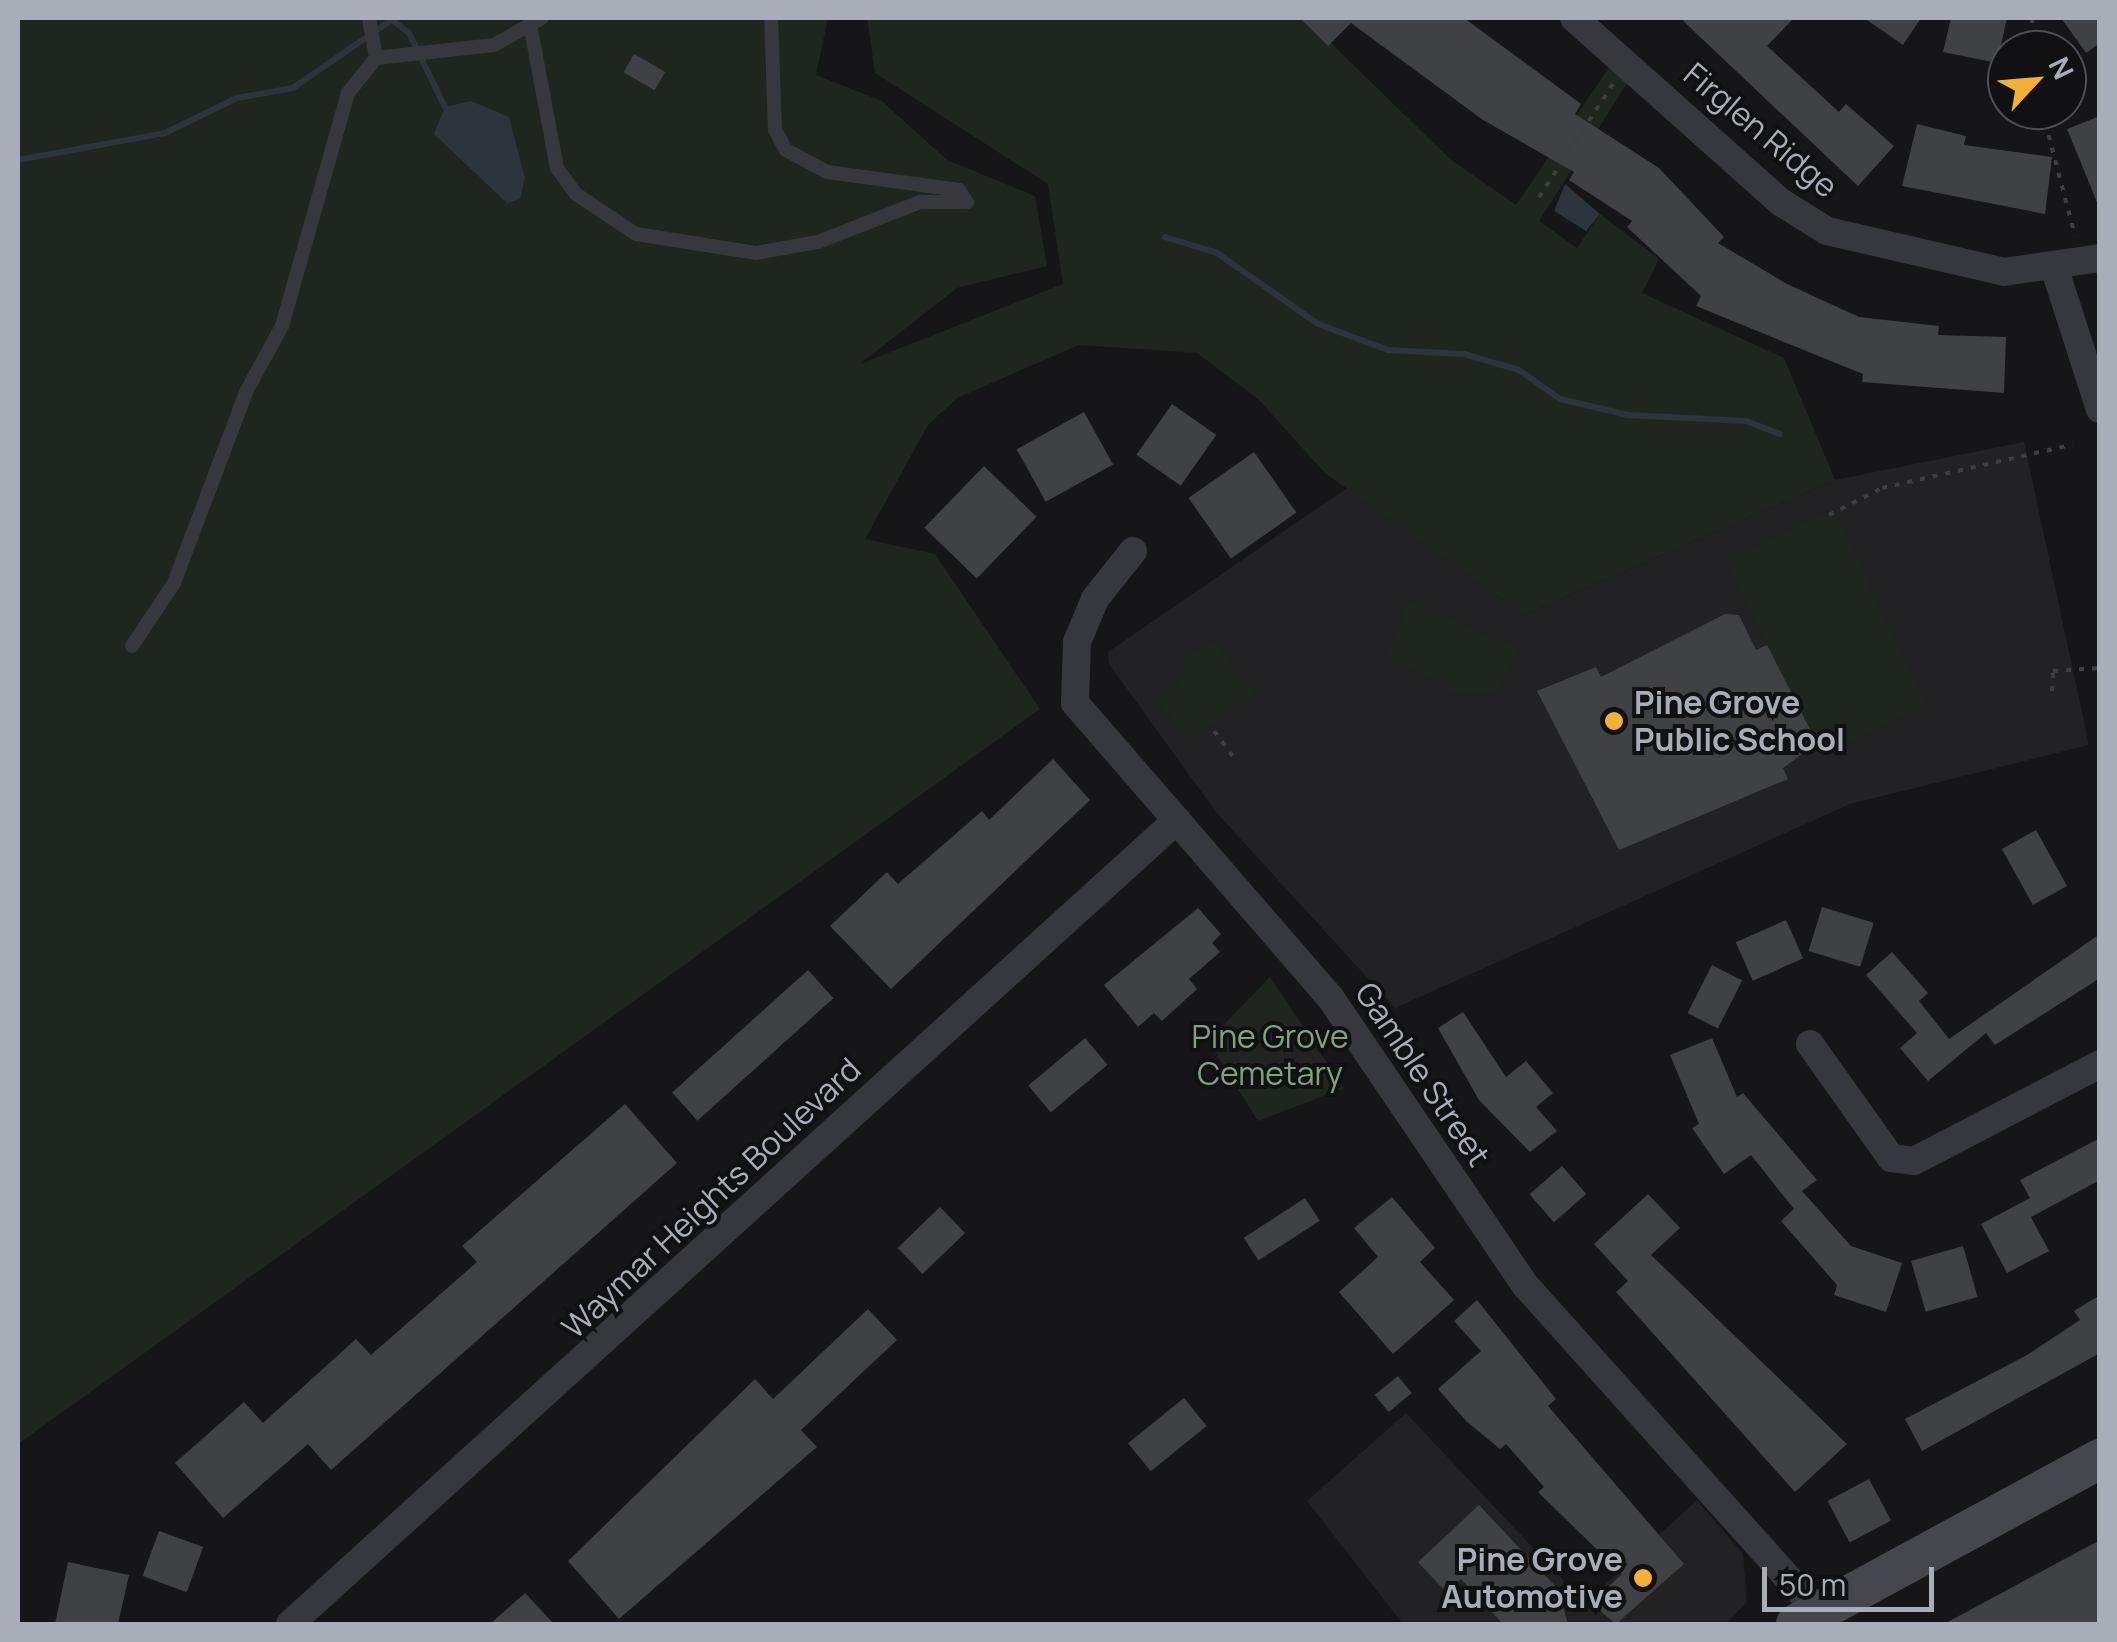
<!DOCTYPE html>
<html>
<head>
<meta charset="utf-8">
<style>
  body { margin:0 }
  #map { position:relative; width:2117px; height:1642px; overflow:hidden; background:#161618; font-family:Manrope,sans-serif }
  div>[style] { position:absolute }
  .built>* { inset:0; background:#222225 }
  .green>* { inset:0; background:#1e261f; transform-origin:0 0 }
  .water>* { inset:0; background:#2c353c }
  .stream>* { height:6px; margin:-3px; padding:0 3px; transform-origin:3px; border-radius:3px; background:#2c353c }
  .building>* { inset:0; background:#404145; transform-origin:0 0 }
  .path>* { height:4px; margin-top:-2px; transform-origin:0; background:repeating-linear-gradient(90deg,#3d3f44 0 5px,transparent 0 13px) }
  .lane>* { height:14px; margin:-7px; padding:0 7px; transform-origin:7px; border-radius:7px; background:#37383d }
  .street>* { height:28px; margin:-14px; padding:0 14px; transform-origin:14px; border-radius:14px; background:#37383d }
  .secondary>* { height:40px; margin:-20px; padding:0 20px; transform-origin:20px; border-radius:20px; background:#45474d }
  .dots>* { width:28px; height:28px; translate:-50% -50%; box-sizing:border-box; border:5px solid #111113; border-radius:50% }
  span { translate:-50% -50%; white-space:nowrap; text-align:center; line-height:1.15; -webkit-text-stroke:8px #111113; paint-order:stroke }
  .street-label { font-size:32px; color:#a8adb8 }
  .poi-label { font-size:32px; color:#a8adb8; font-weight:700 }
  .left { translate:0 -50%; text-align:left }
  .right { translate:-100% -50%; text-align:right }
  .park-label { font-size:32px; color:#7fa381 }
  .frame { position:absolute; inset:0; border:20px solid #a8adb8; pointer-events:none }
  .north { position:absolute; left:1987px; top:30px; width:100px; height:100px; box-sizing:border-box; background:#111113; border:2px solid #4d4f55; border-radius:50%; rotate:64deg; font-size:28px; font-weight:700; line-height:40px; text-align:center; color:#a8adb8 }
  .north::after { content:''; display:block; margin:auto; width:35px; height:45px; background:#f2b134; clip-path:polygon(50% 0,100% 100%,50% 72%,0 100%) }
  .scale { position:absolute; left:1762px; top:1567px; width:172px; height:45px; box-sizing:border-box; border:5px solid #a8adb8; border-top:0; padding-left:12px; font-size:30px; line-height:35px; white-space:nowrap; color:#a8adb8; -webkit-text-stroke:8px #111113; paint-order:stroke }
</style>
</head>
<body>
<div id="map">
  <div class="built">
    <div style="clip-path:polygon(2024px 442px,2089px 745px,1850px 804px,1395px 1008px,1216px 812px,1109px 664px,1108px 652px,1347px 488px,1524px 615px,1835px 480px)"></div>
    <div style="clip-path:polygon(1406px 1413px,1585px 1603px,1697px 1500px,1743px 1554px,1747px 1602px,1726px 1624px,1403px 1624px,1307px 1501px)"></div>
  </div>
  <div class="green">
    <div style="clip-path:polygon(18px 18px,828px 18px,816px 75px,882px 101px,947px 160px,1035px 196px,1047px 266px,957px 288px,860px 364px,1063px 284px,1048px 184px,875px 73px,867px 18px,1305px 18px,1450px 159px,1516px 205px,1610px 66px,1628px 82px,1539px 221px,1577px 248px,1600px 214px,1659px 259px,1642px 293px,1784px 358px,1835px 480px,1524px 615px,1325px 473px,1258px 399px,1197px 353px,1079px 345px,957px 398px,928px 425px,865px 539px,935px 554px,1040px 709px,18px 1444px)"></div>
    <div style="left:1834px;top:509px;width:218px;height:119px;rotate:65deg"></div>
    <div style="clip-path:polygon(1409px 601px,1520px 650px,1499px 691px,1448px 692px,1447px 683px,1386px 659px)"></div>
    <div style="clip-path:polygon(1212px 640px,1256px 692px,1191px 740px,1157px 702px,1183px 678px,1181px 662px)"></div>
    <div style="clip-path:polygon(1270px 977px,1344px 1088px,1258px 1121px,1208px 1041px)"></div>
  </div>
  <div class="water">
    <div style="clip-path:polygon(471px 101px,509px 117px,525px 178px,520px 199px,507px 203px,434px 134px,445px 107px)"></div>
    <div style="clip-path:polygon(1565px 184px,1600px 214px,1586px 231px,1554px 211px)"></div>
  </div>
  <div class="stream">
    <div style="left:392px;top:20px;width:21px;rotate:37deg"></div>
    <div style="left:409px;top:33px;width:82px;rotate:64.1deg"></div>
    <div style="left:18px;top:160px;width:149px;rotate:-10.4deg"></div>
    <div style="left:165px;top:133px;width:80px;rotate:-25.9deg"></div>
    <div style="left:237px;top:98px;width:57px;rotate:-10.1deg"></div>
    <div style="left:293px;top:88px;width:123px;rotate:-34.7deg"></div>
    <div style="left:1165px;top:237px;width:54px;rotate:17.1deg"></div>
    <div style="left:1217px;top:253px;width:123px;rotate:35.1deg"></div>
    <div style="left:1318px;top:324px;width:75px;rotate:20.4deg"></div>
    <div style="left:1388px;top:350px;width:76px;rotate:3deg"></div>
    <div style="left:1464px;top:354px;width:57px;rotate:16.2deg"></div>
    <div style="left:1519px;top:370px;width:50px;rotate:35.3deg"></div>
    <div style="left:1560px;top:399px;width:70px;rotate:13.2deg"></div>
    <div style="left:1628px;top:415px;width:118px;rotate:2.9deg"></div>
    <div style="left:1746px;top:421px;width:36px;rotate:21deg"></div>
  </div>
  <div class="building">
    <div style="clip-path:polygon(1300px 18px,1464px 18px,1581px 104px,1575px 114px,1659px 168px,1724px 237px,1718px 243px,1787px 284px,1859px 317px,1939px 326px,1938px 335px,2006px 337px,2004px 393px,1862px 382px,1863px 374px,1696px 306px,1701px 296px,1627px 227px,1632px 221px,1569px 180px,1574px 172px,1483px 120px,1351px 23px,1328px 46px)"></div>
    <div style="clip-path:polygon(1680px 18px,1794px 18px,1767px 46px,1839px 112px,1846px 104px,1894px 146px,1858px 186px)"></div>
    <div style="clip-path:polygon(1864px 18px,1921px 18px,1903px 45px)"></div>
    <div style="clip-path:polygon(1951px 18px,2007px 18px,1997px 63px,1943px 52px)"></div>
    <div style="clip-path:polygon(2061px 18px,2100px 18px,2100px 43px,2086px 53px)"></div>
    <div style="left:634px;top:54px;width:36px;height:21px;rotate:30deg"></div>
    <div style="clip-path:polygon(2100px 116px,2100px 206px,2099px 207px,2067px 129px)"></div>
    <div style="clip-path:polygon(1917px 124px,1966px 136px,1964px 145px,2052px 157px,2045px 214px,1902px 186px)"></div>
    <div style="left:1172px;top:404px;width:54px;height:62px;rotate:35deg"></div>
    <div style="left:1084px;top:412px;width:60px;height:77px;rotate:61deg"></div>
    <div style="left:1254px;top:452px;width:74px;height:80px;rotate:55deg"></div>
    <div style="left:984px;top:466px;width:73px;height:86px;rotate:44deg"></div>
    <div style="clip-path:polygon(1725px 614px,1739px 615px,1756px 650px,1767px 645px,1817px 743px,1783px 768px,1788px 779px,1619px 850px,1537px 691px,1596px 667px,1601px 677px)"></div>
    <div style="clip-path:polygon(1053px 759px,1090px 800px,891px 989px,830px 926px,887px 872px,898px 884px,982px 811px,989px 820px)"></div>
    <div style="left:2036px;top:830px;width:64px;height:39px;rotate:61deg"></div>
    <div style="left:1822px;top:907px;width:54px;height:46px;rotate:17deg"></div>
    <div style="clip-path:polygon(1198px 908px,1221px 934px,1212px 943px,1220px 952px,1189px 979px,1197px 989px,1162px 1021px,1154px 1013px,1138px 1027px,1104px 985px)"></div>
    <div style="left:1786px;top:920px;width:42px;height:55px;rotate:66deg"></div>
    <div style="clip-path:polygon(2100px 934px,2100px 978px,1995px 1045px,1986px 1033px,1928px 1081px,1900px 1048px,1917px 1033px,1866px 975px,1892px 952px,1928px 993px,1919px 1001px,1949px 1039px)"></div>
    <div style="left:1712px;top:965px;width:34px;height:54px;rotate:27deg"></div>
    <div style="left:808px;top:970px;width:38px;height:183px;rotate:48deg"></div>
    <div style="clip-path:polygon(1463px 1012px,1506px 1077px,1526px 1061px,1553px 1093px,1536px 1107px,1557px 1131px,1530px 1152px,1479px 1100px,1438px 1028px)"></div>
    <div style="left:1085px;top:1038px;width:35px;height:74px;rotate:50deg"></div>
    <div style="clip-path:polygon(1712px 1038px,1737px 1097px,1743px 1093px,1817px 1180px,1802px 1191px,1851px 1246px,1902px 1263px,1886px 1312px,1834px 1295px,1837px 1285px,1781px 1221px,1794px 1209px,1751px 1155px,1724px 1174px,1692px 1128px,1699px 1124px,1670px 1055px)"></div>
    <div style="clip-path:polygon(625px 1104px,677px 1163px,331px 1470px,308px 1444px,223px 1518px,175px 1463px,244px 1402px,263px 1423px,356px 1339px,371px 1355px,477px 1262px,462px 1246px)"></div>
    <div style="clip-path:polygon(2100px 1138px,2100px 1180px,2031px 1217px,2049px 1251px,2007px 1273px,1981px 1224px,2030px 1198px,2020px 1180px)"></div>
    <div style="left:1562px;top:1166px;width:37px;height:43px;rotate:49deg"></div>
    <div style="clip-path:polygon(1648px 1194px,1680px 1228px,1651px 1255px,1847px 1444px,1795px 1492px,1616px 1292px,1628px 1281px,1594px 1244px)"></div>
    <div style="clip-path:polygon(1392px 1197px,1435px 1248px,1420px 1262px,1454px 1300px,1393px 1354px,1339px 1292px,1378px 1257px,1354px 1228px)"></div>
    <div style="left:1305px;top:1198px;width:27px;height:73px;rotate:57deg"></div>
    <div style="left:940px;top:1207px;width:36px;height:59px;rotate:46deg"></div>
    <div style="left:1963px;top:1246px;width:53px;height:54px;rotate:74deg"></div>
    <div style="clip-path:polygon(2100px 1295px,2100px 1353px,1922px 1451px,1905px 1419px,2027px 1355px,2080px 1320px,2074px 1311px)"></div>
    <div style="clip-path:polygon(1477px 1300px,1556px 1399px,1548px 1406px,1684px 1564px,1616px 1624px,1591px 1603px,1622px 1574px,1538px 1492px,1544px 1487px,1506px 1444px,1500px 1449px,1466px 1421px,1438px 1389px,1481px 1351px,1454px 1321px)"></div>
    <div style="clip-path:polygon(868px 1309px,897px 1340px,801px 1430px,817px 1447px,619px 1619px,568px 1561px,755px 1379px,773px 1399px)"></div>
    <div style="left:1398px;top:1376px;width:22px;height:30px;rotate:51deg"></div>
    <div style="left:1184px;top:1398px;width:36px;height:72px;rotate:51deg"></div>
    <div style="left:1869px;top:1479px;width:47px;height:47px;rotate:62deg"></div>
    <div style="clip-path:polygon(1479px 1505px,1558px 1589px,1568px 1624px,1503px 1624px,1461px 1579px,1446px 1592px,1418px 1562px)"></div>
    <div style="left:159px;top:1531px;width:47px;height:48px;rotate:20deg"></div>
    <div style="clip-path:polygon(2100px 1540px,2100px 1624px,1944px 1624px)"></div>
    <div style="clip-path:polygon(68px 1562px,129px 1575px,118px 1624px,55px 1624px)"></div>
    <div style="clip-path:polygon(525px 1593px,554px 1624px,490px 1624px)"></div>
  </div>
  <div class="path">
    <div style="left:2032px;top:18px;width:32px;rotate:86deg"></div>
    <div style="left:2042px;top:110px;width:130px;rotate:75.3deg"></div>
    <div style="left:1539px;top:197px;width:135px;rotate:-56.8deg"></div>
    <div style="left:1829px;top:515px;width:59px;rotate:-27deg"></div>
    <div style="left:1882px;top:488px;width:195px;rotate:-12.8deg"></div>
    <div style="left:2052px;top:691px;width:20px;rotate:-87deg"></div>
    <div style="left:2053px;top:671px;width:47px;rotate:-3.7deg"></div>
    <div style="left:1214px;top:731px;width:36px;rotate:53deg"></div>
  </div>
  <div class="lane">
    <div style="left:369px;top:18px;width:41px;rotate:80.1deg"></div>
    <div style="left:530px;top:24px;width:147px;rotate:79.4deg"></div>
    <div style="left:557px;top:168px;width:32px;rotate:54deg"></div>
    <div style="left:576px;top:194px;width:72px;rotate:33.7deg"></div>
    <div style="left:636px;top:234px;width:121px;rotate:9deg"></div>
    <div style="left:756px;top:253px;width:63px;rotate:-10.1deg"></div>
    <div style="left:818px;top:242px;width:110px;rotate:-21.4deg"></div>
    <div style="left:920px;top:202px;width:47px"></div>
    <div style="left:967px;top:202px;width:14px;rotate:-124deg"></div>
    <div style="left:959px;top:190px;width:133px;rotate:-172.2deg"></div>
    <div style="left:827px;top:172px;width:47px;rotate:-151.8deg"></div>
    <div style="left:786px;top:150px;width:23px;rotate:-119deg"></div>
    <div style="left:775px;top:130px;width:112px;rotate:-92deg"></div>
    <div style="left:132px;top:646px;width:76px;rotate:-56.3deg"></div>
    <div style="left:174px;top:583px;width:206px;rotate:-69.3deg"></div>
    <div style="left:247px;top:390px;width:73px;rotate:-61.3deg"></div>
    <div style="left:282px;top:326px;width:242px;rotate:-74.2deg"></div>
    <div style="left:348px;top:93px;width:45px;rotate:-51.3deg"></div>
    <div style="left:376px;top:58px;width:119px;rotate:-6.3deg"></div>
    <div style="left:494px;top:45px;width:55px;rotate:-29.4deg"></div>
  </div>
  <div class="street">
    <div style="left:1574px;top:18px;width:278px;rotate:41.7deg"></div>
    <div style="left:1782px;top:203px;width:53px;rotate:31.9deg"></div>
    <div style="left:1827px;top:231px;width:182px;rotate:13deg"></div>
    <div style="left:2004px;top:272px;width:97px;rotate:-8.3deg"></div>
    <div style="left:2055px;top:270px;width:146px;rotate:72.1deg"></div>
    <div style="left:1133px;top:551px;width:61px;rotate:128.4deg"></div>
    <div style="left:1095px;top:599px;width:47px;rotate:112.7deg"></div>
    <div style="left:1077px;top:642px;width:61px;rotate:91.9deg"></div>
    <div style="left:1075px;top:703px;width:389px;rotate:49.1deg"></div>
    <div style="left:1330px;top:997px;width:349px;rotate:55.9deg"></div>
    <div style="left:1526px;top:1286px;width:451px;rotate:48.1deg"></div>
    <div style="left:1810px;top:1044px;width:140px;rotate:54.6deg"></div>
    <div style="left:1891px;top:1158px;width:23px;rotate:7deg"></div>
    <div style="left:1914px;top:1161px;width:210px;rotate:-27.5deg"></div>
    <div style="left:290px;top:1624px;width:1197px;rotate:-42.19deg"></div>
  </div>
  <div class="secondary">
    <div style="left:1796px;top:1624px;width:346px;rotate:-28.5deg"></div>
  </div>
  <div class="dots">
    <div style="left:1614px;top:721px;background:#f2b134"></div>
    <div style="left:1643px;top:1578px;background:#f2b134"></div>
  </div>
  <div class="street-label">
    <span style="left:1761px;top:130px;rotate:40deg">Firglen Ridge</span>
    <span style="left:1423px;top:1074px;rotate:56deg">Gamble Street</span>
    <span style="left:711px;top:1198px;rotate:-43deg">Waymar Heights Boulevard</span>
  </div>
  <div class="poi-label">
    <span class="left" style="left:1634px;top:721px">Pine Grove<br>Public School</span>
    <span class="right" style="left:1623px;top:1578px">Pine Grove<br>Automotive</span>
  </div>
  <div class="park-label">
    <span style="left:1270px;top:1055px">Pine Grove<br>Cemetary</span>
  </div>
  <div class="frame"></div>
  <div class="north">N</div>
  <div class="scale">50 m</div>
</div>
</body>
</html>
